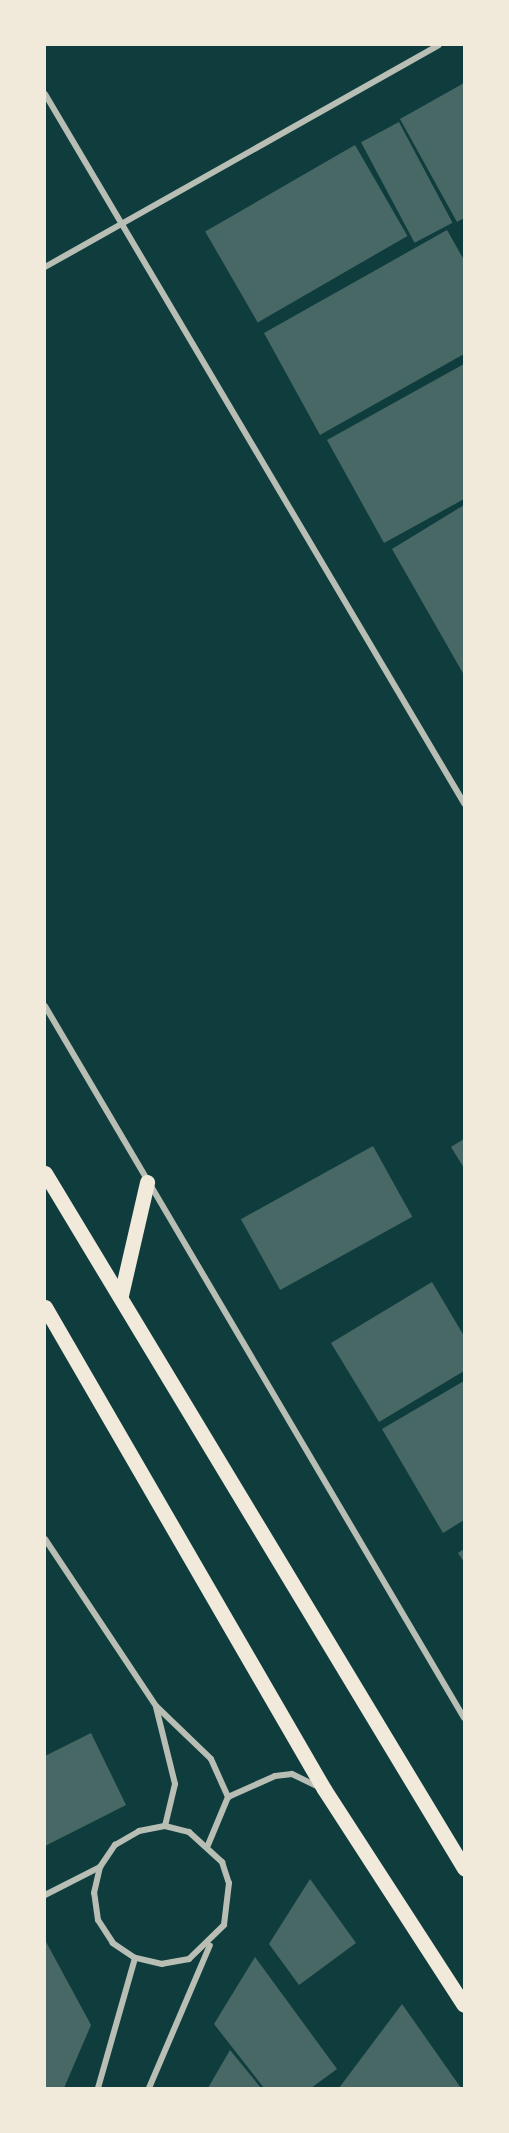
<!DOCTYPE html>
<html>
<head>
<meta charset="utf-8">
<style>
  body { margin:0 }
  #map { position:relative; width:509px; height:2133px; overflow:hidden; background:#0f3d3e; font-family:"Noto Sans",sans-serif }
  div>[style] { position:absolute }
  .building>* { inset:0; background:#486865; transform-origin:0 0 }
  .minor>* { height:6px; margin:-3px; padding:0 3px; transform-origin:3px; border-radius:3px; background:#b8beb3 }
  .primary>* { height:15px; margin:-7.5px; padding:0 7.5px; transform-origin:7.5px; border-radius:7.5px; background:#f1e9da }
  span { translate:-50% -50%; white-space:nowrap; text-align:center; line-height:1.15; -webkit-text-stroke:6px #f1e9da; paint-order:stroke }
  .frame { position:absolute; inset:0; border:46px solid #f1e9da; pointer-events:none }
</style>
</head>
<body>
<div id="map">
  <div class="building">
    <div style="clip-path:polygon(464px 83px,464px 218px,457px 222px,400px 119px)"></div>
    <div style="left:399px;top:122px;width:114px;height:43px;rotate:62deg"></div>
    <div style="left:355px;top:145px;width:105px;height:173px;rotate:60deg"></div>
    <div style="clip-path:polygon(447px 230px,464px 260px,464px 354px,320px 435px,264px 333px)"></div>
    <div style="clip-path:polygon(464px 364px,464px 499px,384px 543px,327px 440px)"></div>
    <div style="clip-path:polygon(464px 505px,464px 675px,392px 549px)"></div>
    <div style="clip-path:polygon(464px 1139px,464px 1168px,451px 1147px)"></div>
    <div style="left:373px;top:1146px;width:81px;height:151px;rotate:61deg"></div>
    <div style="clip-path:polygon(432px 1282px,464px 1336px,464px 1371px,379px 1422px,331px 1343px)"></div>
    <div style="clip-path:polygon(464px 1381px,464px 1520px,443px 1533px,382px 1429px)"></div>
    <div style="clip-path:polygon(464px 1549px,464px 1562px,458px 1553px)"></div>
    <div style="clip-path:polygon(91px 1733px,126px 1805px,45px 1846px,45px 1756px)"></div>
    <div style="clip-path:polygon(310px 1879px,356px 1943px,299px 1985px,269px 1944px)"></div>
    <div style="clip-path:polygon(45px 1940px,91px 2025px,64px 2088px,45px 2088px)"></div>
    <div style="clip-path:polygon(255px 1957px,337px 2069px,311px 2088px,264px 2088px,214px 2024px)"></div>
    <div style="clip-path:polygon(402px 2004px,461px 2088px,339px 2088px)"></div>
    <div style="clip-path:polygon(230px 2050px,261px 2088px,208px 2088px)"></div>
  </div>
  <div class="minor">
    <div style="left:45px;top:94px;width:824px;rotate:59.42deg"></div>
    <div style="left:45px;top:267px;width:452px;rotate:-29.4deg"></div>
    <div style="left:45px;top:1006px;width:826px;rotate:59.52deg"></div>
    <div style="left:45px;top:1539px;width:201px;rotate:56.4deg"></div>
    <div style="left:156px;top:1706px;width:76px;rotate:43.9deg"></div>
    <div style="left:211px;top:1759px;width:42px;rotate:65.9deg"></div>
    <div style="left:228px;top:1797px;width:52px;rotate:112.6deg"></div>
    <div style="left:156px;top:1707px;width:79px;rotate:76.1deg"></div>
    <div style="left:175px;top:1784px;width:43px;rotate:103.4deg"></div>
    <div style="left:228px;top:1797px;width:51px;rotate:-24.1deg"></div>
    <div style="left:275px;top:1776px;width:17px;rotate:-7deg"></div>
    <div style="left:292px;top:1774px;width:30px;rotate:26deg"></div>
    <div style="left:45px;top:1895px;width:62px;rotate:-27deg"></div>
    <div style="left:100px;top:1867px;width:27px;rotate:-56deg"></div>
    <div style="left:115px;top:1845px;width:28px;rotate:-30deg"></div>
    <div style="left:139px;top:1831px;width:26px;rotate:-11deg"></div>
    <div style="left:165px;top:1826px;width:25px;rotate:14deg"></div>
    <div style="left:189px;top:1832px;width:45px;rotate:42.3deg"></div>
    <div style="left:222px;top:1862px;width:22px;rotate:72deg"></div>
    <div style="left:229px;top:1883px;width:42px;rotate:96.8deg"></div>
    <div style="left:224px;top:1925px;width:49px;rotate:135.8deg"></div>
    <div style="left:189px;top:1959px;width:27px;rotate:170deg"></div>
    <div style="left:162px;top:1964px;width:28px;rotate:-167deg"></div>
    <div style="left:135px;top:1958px;width:27px;rotate:-146deg"></div>
    <div style="left:113px;top:1943px;width:27px;rotate:-123deg"></div>
    <div style="left:98px;top:1920px;width:27px;rotate:-98deg"></div>
    <div style="left:94px;top:1893px;width:27px;rotate:-77deg"></div>
    <div style="left:98px;top:2088px;width:135px;rotate:-74.1deg"></div>
    <div style="left:149px;top:2088px;width:155px;rotate:-66.9deg"></div>
  </div>
  <div class="primary">
    <div style="left:45px;top:1173px;width:812px;rotate:58.92deg"></div>
    <div style="left:121px;top:1295px;width:116px;rotate:-77deg"></div>
    <div style="left:45px;top:1307px;width:557px;rotate:59.94deg"></div>
    <div style="left:324px;top:1789px;width:257px;rotate:57.1deg"></div>
  </div>
  <div class="frame"></div>
</div>
</body>
</html>
